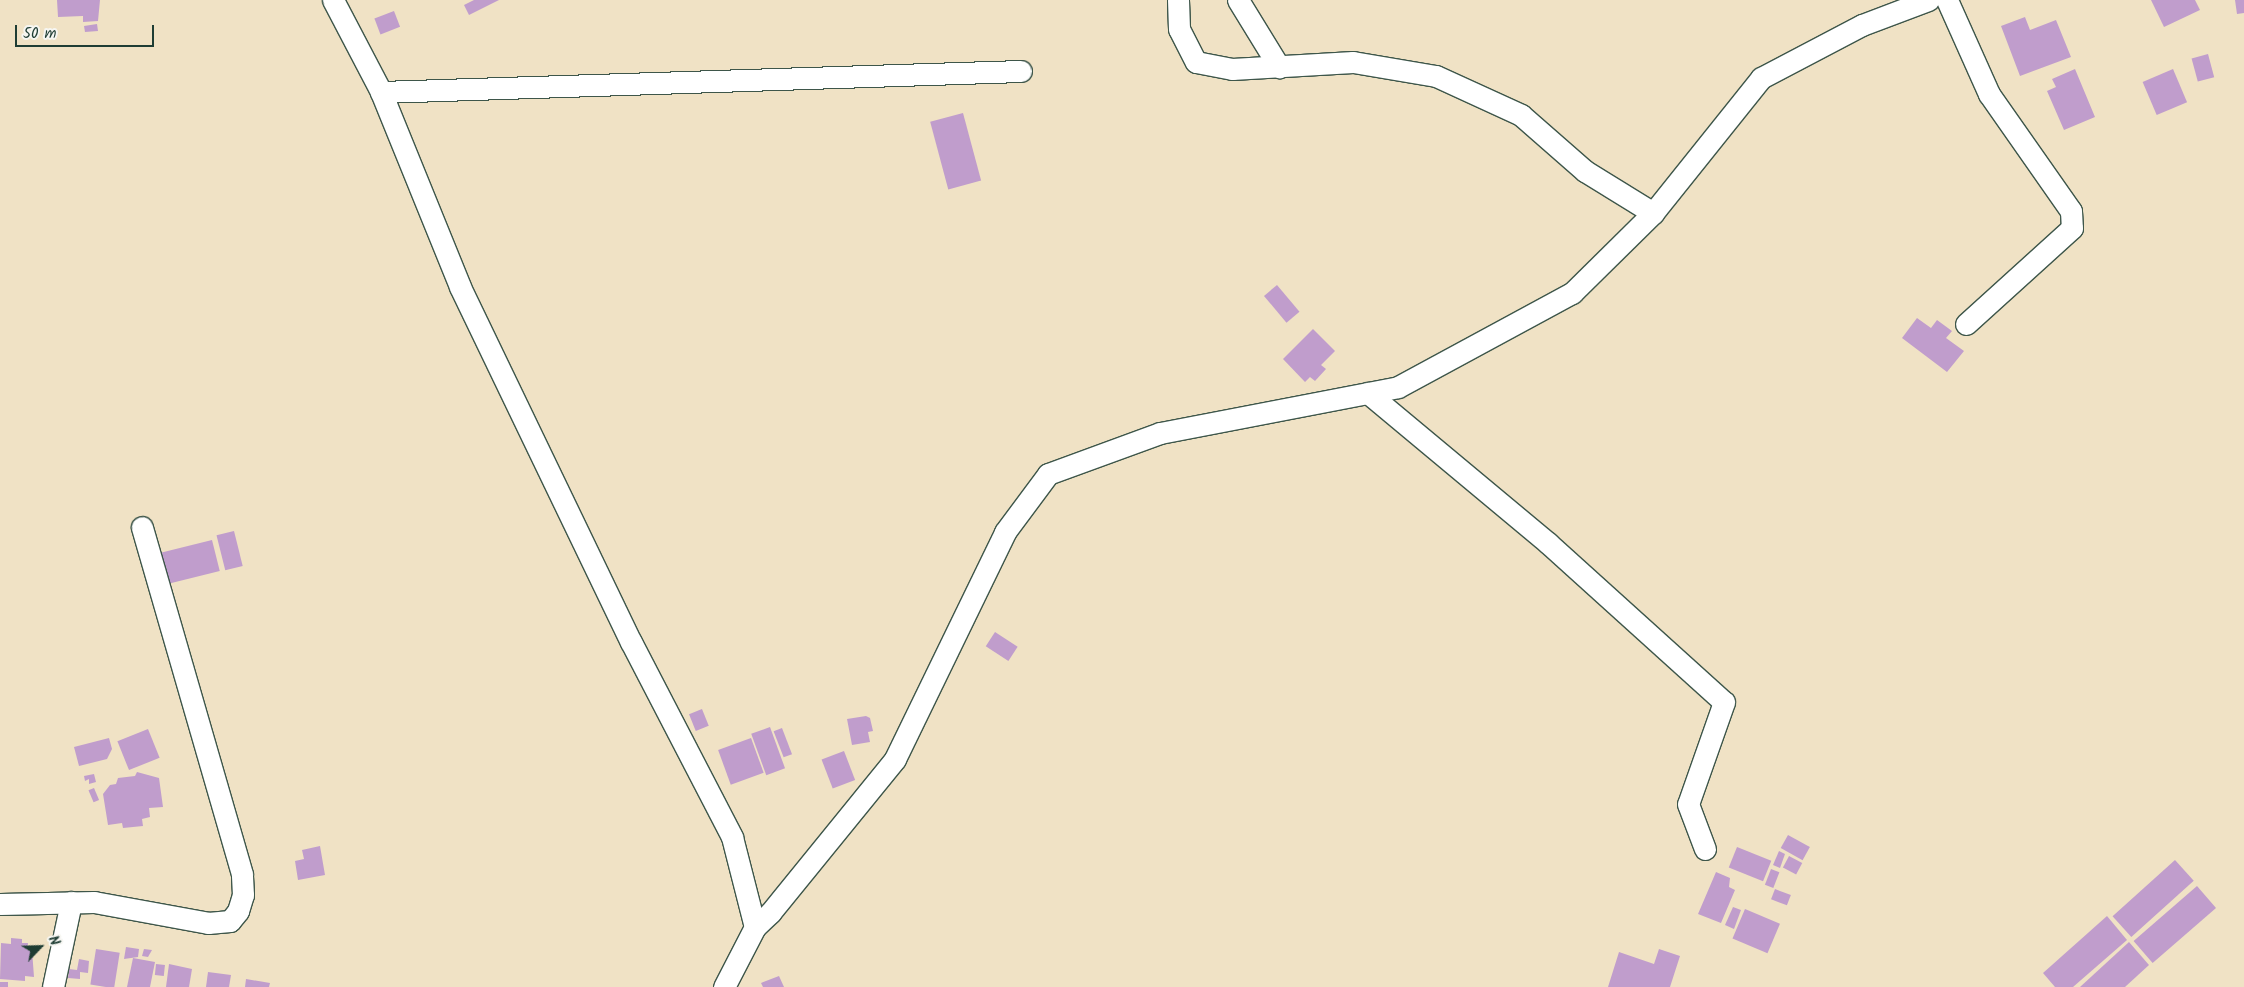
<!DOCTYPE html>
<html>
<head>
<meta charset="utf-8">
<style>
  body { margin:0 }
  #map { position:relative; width:2244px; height:987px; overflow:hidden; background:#f0e2c5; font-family:Kalam,sans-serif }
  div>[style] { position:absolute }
  .building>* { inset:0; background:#c09dcc; transform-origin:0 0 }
  .roads { filter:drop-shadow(1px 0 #3e564a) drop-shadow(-1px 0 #3e564a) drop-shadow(0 1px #3e564a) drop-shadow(0 -1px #3e564a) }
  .minor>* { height:21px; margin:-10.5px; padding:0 10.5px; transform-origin:10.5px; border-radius:10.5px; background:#fff }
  span { translate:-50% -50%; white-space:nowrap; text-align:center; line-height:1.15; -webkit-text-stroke:5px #f6f6f2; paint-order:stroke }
  .north { position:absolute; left:15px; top:922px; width:50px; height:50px; -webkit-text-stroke:4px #f6f6f2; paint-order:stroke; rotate:66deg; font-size:14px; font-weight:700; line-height:20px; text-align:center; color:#1f3d34 }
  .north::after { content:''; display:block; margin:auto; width:18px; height:22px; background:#1f3d34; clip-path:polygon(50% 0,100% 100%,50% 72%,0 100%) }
  .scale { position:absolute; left:15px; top:25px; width:139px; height:22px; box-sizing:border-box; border:2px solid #1f3d34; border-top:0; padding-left:6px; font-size:15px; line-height:18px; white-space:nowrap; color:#1f3d34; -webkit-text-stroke:4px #f6f6f2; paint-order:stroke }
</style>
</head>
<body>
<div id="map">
  <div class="building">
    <div style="clip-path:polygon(57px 0,100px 0,98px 21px,83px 22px,83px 16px,58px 17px)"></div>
    <div style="clip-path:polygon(474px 0,499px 0,469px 15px,464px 5px)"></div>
    <div style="clip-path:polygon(2151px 0,2195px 0,2200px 10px,2164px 27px)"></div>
    <div style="clip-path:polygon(2235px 0,2244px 0,2244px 13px,2237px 14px)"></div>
    <div style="left:394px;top:11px;width:17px;height:21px;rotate:69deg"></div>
    <div style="clip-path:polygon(2025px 17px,2030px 30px,2056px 20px,2071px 57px,2020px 76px,2001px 26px)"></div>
    <div style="clip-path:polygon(97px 24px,98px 31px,85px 32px,84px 26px)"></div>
    <div style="left:2208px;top:54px;width:24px;height:17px;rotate:75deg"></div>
    <div style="clip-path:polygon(2075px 69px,2095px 117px,2064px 130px,2047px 91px,2056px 87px,2052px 79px)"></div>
    <div style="left:2173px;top:69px;width:36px;height:33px;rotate:67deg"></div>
    <div style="left:963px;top:113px;width:70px;height:34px;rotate:75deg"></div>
    <div style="left:1277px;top:285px;width:35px;height:17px;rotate:50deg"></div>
    <div style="clip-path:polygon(1917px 318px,1931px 328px,1937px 320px,1952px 331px,1946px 338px,1964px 351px,1947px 372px,1902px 338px)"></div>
    <div style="clip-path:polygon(1313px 329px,1335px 351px,1321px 365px,1326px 369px,1315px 381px,1310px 377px,1305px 382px,1283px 359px)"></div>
    <div style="left:234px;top:531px;width:36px;height:18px;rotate:76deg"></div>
    <div style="left:212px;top:540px;width:32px;height:56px;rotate:76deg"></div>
    <div style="left:995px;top:632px;width:27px;height:17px;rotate:33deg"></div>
    <div style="left:702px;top:709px;width:18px;height:14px;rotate:68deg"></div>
    <div style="clip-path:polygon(866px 716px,870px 718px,873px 731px,868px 732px,870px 742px,852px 745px,847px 719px)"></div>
    <div style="left:770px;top:727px;width:44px;height:20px;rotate:70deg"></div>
    <div style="left:782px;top:728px;width:28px;height:9px;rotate:69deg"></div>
    <div style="left:148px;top:729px;width:31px;height:33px;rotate:68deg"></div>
    <div style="clip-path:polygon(109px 738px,112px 749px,107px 759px,79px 766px,74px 747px)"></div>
    <div style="left:751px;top:738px;width:37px;height:35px;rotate:70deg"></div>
    <div style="left:844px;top:751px;width:31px;height:24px;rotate:69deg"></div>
    <div style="clip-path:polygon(137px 772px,159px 778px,163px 807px,149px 808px,150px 817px,142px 819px,143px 826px,123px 828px,122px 823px,108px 825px,103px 794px,110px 785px,116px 784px,118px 778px,135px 776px)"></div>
    <div style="clip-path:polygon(94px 774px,96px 782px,89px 784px,89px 779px,85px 781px,84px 776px)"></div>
    <div style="left:94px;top:788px;width:13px;height:6px;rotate:67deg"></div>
    <div style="left:1788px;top:835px;width:25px;height:15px;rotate:29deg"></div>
    <div style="clip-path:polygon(320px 846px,325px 875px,298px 880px,295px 861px,304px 859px,302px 850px)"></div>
    <div style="left:1737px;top:847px;width:37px;height:22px;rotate:22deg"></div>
    <div style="clip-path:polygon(1779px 851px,1785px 854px,1780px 868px,1773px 865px)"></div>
    <div style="left:1789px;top:856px;width:15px;height:13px;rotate:28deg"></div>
    <div style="left:2175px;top:860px;width:28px;height:84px;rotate:48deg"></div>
    <div style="left:1771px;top:869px;width:9px;height:17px;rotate:21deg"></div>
    <div style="clip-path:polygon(1716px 872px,1730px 878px,1729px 887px,1735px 890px,1721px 923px,1698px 914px)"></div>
    <div style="left:2197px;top:886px;width:29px;height:84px;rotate:49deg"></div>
    <div style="left:1775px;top:889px;width:17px;height:11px;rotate:21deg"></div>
    <div style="clip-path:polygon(1733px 907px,1741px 910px,1734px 929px,1725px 925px)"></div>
    <div style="left:1745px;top:909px;width:38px;height:32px;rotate:23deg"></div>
    <div style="clip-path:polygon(2107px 916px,2127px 940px,2073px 987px,2055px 987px,2043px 973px)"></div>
    <div style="clip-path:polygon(11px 938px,22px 939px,22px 943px,28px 943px,27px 950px,32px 950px,34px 977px,25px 976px,25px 981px,0 979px,1px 943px,11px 944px)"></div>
    <div style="clip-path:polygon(2129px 942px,2149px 965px,2125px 987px,2080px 987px)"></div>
    <div style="clip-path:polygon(126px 947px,139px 949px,138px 957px,124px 959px)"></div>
    <div style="left:96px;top:949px;width:24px;height:36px;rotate:9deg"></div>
    <div style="clip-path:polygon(144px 949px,152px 950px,148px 957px,142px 956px)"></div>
    <div style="clip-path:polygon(1659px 949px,1680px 956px,1670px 987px,1608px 987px,1619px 952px,1654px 964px)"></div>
    <div style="clip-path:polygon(133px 958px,155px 962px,150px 987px,127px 987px)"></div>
    <div style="clip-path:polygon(79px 959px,89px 961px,88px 973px,80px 972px,80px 979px,68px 978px,69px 969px,77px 970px)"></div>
    <div style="left:156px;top:964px;width:9px;height:11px;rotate:6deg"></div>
    <div style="clip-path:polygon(169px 964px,192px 969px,189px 987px,166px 987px)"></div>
    <div style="clip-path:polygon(208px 972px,231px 975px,229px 987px,206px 987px)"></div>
    <div style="clip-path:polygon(779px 976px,784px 987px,763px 987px,761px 983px)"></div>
    <div style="clip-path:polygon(246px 979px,270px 983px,269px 987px,245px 987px)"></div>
    <div style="left:0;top:982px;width:8px;height:5px"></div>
  </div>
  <div class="roads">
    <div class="minor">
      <div style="left:333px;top:0;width:104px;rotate:62.4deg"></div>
      <div style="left:381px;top:92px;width:210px;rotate:67.9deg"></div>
      <div style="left:460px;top:287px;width:394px;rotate:64.3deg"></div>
      <div style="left:631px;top:642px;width:220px;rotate:62.6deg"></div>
      <div style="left:732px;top:837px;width:93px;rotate:75.7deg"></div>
      <div style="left:1178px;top:0;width:29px;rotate:88deg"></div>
      <div style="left:1179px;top:29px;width:37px;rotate:63deg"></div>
      <div style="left:1196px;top:62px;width:37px;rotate:11deg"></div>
      <div style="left:1232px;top:69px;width:121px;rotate:-3.3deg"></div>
      <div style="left:1353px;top:62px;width:84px;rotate:9.6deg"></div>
      <div style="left:1436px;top:76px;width:94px;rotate:24.6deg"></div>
      <div style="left:1521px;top:115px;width:85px;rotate:41.2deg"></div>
      <div style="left:1585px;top:171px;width:80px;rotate:31.7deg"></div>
      <div style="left:1238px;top:0;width:79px;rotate:58.5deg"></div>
      <div style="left:1947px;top:0;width:103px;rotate:65.9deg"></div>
      <div style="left:1989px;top:94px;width:143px;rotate:55deg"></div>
      <div style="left:2071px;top:211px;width:17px;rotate:87deg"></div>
      <div style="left:2072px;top:228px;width:143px;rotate:137.8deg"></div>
      <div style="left:381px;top:92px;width:640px;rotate:-1.88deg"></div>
      <div style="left:1368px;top:393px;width:234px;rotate:39.8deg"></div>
      <div style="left:1548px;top:543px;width:237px;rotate:42.1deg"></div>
      <div style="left:1724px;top:702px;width:108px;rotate:109.4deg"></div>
      <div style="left:1688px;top:804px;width:48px;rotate:69.3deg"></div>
      <div style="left:0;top:904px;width:94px;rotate:-1.2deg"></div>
      <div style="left:94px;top:902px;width:116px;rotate:10.4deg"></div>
      <div style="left:208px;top:923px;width:22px;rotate:-5deg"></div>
      <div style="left:230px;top:921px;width:13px;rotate:-51deg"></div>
      <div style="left:238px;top:911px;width:17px;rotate:-73deg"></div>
      <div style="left:243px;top:895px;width:21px;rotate:-93deg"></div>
      <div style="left:242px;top:874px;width:361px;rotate:-106.1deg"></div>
      <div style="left:53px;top:987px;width:87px;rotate:-78deg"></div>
      <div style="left:724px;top:987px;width:68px;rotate:-62.7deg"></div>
      <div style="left:755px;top:927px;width:21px;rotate:-43deg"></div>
      <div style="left:770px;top:913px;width:198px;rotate:-50.9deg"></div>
      <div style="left:895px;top:759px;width:252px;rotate:-64.1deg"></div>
      <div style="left:1005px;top:532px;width:72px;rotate:-53.4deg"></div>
      <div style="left:1048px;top:474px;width:119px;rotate:-20.1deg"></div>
      <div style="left:1160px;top:433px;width:242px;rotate:-10.9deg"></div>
      <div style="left:1398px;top:387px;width:198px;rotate:-28.4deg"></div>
      <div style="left:1572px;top:293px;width:114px;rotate:-44.6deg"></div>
      <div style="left:1653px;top:213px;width:173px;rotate:-51.3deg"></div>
      <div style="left:1761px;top:78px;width:114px;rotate:-27.7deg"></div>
      <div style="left:1862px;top:25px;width:71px;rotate:-20.7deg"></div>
    </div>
  </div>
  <div class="north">N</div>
  <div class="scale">50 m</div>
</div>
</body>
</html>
